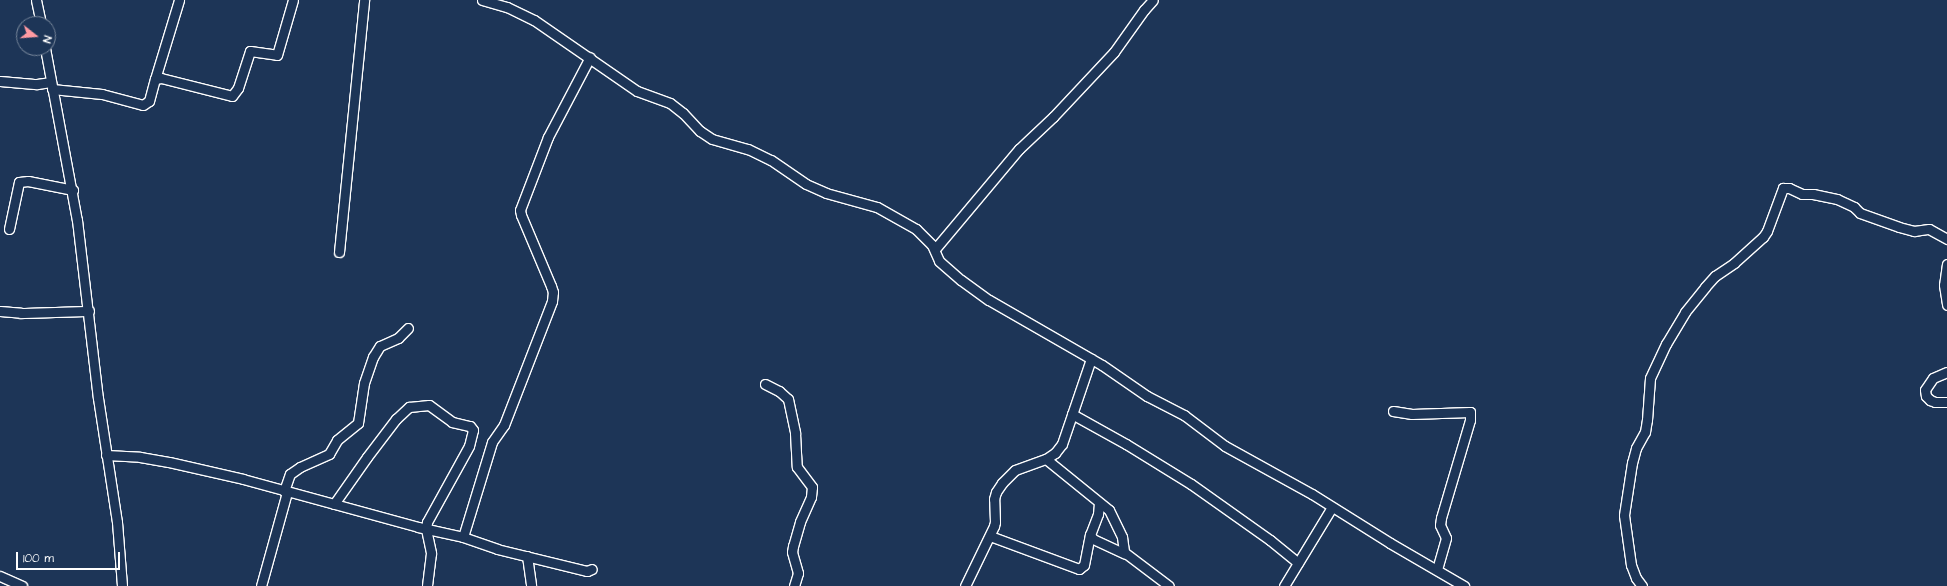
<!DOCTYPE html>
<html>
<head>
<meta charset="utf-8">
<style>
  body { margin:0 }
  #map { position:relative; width:1947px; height:586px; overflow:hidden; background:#1d3557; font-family:"Architects Daughter",sans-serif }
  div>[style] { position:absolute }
  .roads { filter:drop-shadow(1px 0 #fff) drop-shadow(-1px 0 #fff) drop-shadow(0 1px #fff) drop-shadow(0 -1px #fff) }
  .minor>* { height:9px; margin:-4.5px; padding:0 4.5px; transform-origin:4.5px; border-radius:4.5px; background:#1d3557 }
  span { translate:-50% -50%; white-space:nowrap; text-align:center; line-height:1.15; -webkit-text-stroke:3px #1d3557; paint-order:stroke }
  .north { position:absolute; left:16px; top:16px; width:40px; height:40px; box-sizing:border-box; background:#1d3557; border:1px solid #77869a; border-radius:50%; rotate:107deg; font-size:11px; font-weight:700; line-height:16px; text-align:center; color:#fff }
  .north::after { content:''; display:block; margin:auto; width:14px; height:18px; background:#ff9aa2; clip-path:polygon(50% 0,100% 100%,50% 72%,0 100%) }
  .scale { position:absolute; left:16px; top:552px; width:104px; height:18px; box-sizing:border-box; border:2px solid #fff; border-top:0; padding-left:5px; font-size:12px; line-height:14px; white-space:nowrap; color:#fff; -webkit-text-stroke:3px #1d3557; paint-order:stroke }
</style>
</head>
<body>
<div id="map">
  <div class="roads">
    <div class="minor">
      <div style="left:36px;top:0;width:25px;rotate:78deg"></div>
      <div style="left:482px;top:0;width:26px;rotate:16deg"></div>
      <div style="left:507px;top:7px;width:30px;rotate:26deg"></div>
      <div style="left:534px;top:20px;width:125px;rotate:34.6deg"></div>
      <div style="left:637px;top:91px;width:35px;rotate:20deg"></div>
      <div style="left:670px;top:103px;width:16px;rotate:38deg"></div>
      <div style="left:683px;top:113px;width:25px;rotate:47deg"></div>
      <div style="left:700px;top:131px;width:14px;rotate:34deg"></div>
      <div style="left:712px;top:139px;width:37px;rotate:16deg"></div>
      <div style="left:748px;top:149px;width:25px;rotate:26deg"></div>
      <div style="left:771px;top:160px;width:42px;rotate:34.4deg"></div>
      <div style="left:806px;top:184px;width:22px;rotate:24deg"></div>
      <div style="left:826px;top:193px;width:53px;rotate:15.4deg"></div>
      <div style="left:877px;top:207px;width:45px;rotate:29.4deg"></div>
      <div style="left:916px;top:229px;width:23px;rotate:45deg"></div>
      <div style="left:932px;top:245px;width:17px;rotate:66deg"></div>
      <div style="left:939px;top:261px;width:29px;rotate:41deg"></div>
      <div style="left:961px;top:280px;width:34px;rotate:36deg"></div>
      <div style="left:989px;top:300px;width:130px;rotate:29.9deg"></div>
      <div style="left:1102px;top:365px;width:55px;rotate:34.6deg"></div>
      <div style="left:1147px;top:396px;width:42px;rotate:27.2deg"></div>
      <div style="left:1184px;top:415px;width:51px;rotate:37.1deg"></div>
      <div style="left:1225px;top:446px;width:99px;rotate:28.9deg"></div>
      <div style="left:1312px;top:494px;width:92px;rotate:32.1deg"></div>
      <div style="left:1390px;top:543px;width:86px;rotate:30.2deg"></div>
      <div style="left:45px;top:48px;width:175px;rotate:79.5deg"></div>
      <div style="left:77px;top:220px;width:179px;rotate:83.3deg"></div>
      <div style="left:98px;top:398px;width:125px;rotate:81.3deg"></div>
      <div style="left:117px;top:522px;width:64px;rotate:85.5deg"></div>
      <div style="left:155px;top:79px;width:83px;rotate:-73.1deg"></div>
      <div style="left:0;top:81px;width:37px;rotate:5deg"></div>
      <div style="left:37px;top:84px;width:14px;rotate:-8deg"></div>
      <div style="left:52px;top:89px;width:50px;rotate:5.7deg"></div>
      <div style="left:102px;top:94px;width:42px;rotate:15deg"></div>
      <div style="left:143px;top:105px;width:7px;rotate:-34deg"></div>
      <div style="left:149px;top:101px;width:23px;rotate:-75deg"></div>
      <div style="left:155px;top:79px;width:6px;rotate:-9deg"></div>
      <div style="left:161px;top:78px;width:73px;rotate:14.2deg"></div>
      <div style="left:232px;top:96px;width:10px;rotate:-53deg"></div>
      <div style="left:238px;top:88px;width:39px;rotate:-72deg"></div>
      <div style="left:250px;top:51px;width:27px;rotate:8deg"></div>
      <div style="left:277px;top:55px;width:57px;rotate:-73.8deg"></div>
      <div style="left:9px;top:229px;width:48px;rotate:-78deg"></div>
      <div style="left:19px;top:182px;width:9px;rotate:-6deg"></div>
      <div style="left:28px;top:181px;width:46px;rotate:11.3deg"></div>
      <div style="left:935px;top:249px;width:131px;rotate:-50deg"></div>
      <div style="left:1019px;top:149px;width:47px;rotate:-43.3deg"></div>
      <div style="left:1053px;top:117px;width:89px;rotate:-46.8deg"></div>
      <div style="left:1114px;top:52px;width:52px;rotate:-54.5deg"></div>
      <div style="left:1144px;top:10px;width:13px;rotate:-48deg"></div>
      <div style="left:339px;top:252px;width:253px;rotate:-84.3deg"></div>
      <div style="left:1947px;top:264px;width:21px;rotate:98deg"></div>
      <div style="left:1944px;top:285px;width:20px;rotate:81deg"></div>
      <div style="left:0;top:311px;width:21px;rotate:5deg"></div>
      <div style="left:21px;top:313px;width:68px;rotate:-1.7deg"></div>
      <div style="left:1947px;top:372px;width:15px;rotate:157deg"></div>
      <div style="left:1933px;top:378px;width:14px;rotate:124deg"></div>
      <div style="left:1925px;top:390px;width:6px;rotate:81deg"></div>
      <div style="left:1926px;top:396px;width:6px;rotate:45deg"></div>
      <div style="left:1930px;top:400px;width:5px;rotate:22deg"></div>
      <div style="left:1935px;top:402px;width:12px"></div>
      <div style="left:765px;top:384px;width:16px;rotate:27deg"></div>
      <div style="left:779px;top:391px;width:12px;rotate:42deg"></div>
      <div style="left:788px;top:399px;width:35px;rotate:78deg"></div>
      <div style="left:795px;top:433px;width:34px;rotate:87deg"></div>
      <div style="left:797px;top:467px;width:25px;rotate:53deg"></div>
      <div style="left:812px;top:487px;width:10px;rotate:96deg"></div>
      <div style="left:811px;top:497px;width:27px;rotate:114deg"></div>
      <div style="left:800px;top:522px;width:25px;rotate:106deg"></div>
      <div style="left:793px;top:546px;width:6px;rotate:99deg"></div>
      <div style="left:792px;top:552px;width:22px;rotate:74deg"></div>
      <div style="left:798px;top:573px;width:14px;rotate:107deg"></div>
      <div style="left:1393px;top:411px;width:19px;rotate:9deg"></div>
      <div style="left:1412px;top:414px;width:58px;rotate:-2deg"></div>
      <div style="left:1470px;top:412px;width:8px;rotate:90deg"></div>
      <div style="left:1470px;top:420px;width:102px;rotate:106.5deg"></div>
      <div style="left:1441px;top:518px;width:7px;rotate:98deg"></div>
      <div style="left:1440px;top:525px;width:14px;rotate:65deg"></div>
      <div style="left:1446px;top:538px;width:33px;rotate:106deg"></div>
      <div style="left:1072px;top:414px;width:62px;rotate:29.1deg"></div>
      <div style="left:1126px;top:444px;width:76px;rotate:31.6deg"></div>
      <div style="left:1191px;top:484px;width:97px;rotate:35.3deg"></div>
      <div style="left:1270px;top:540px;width:36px;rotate:39deg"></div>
      <div style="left:106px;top:455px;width:34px;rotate:3deg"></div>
      <div style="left:140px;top:457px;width:29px;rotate:10deg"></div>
      <div style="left:169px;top:462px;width:76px;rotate:12.9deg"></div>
      <div style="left:243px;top:479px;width:181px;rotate:15.3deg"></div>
      <div style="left:418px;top:527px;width:46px;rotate:12.5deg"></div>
      <div style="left:463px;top:537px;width:36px;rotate:19deg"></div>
      <div style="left:497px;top:549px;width:93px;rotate:13.7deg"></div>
      <div style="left:587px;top:571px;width:5px;rotate:-22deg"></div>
      <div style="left:1046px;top:459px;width:81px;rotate:39deg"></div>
      <div style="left:1109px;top:510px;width:30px;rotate:64deg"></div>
      <div style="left:1122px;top:537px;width:15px;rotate:82deg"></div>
      <div style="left:1124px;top:552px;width:56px;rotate:37.1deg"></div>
      <div style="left:284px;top:491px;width:18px;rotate:-71deg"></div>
      <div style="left:290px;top:474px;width:12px;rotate:-35deg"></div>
      <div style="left:300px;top:467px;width:32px;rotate:-24deg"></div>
      <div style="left:329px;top:454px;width:16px;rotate:-60deg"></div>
      <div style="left:337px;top:440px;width:27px;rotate:-39deg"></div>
      <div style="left:358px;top:423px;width:40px;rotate:-81.5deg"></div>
      <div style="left:364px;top:383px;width:28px;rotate:-71deg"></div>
      <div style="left:373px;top:357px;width:13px;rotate:-58deg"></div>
      <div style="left:380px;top:346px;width:20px;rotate:-24deg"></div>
      <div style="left:398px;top:338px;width:14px;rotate:-45deg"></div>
      <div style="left:1099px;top:503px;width:11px;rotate:95deg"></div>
      <div style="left:1098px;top:514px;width:22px;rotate:111deg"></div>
      <div style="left:1090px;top:535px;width:5px;rotate:53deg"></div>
      <div style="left:1093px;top:539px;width:35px;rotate:25deg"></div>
      <div style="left:334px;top:504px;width:57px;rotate:-54.9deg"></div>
      <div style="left:367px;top:457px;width:48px;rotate:-52.7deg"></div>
      <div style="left:396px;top:419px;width:18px;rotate:-43deg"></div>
      <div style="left:409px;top:407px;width:20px;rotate:-6deg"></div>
      <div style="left:429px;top:405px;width:29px;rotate:36deg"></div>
      <div style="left:452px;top:422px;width:18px;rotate:13deg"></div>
      <div style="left:470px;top:426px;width:5px;rotate:53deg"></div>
      <div style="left:473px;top:430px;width:16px;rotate:104deg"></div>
      <div style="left:469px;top:446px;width:87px;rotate:118.9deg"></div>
      <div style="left:427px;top:522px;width:7px;rotate:98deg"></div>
      <div style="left:426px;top:529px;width:25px;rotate:78deg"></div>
      <div style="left:431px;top:553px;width:33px;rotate:97deg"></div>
      <div style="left:990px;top:536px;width:95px;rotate:20.3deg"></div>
      <div style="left:1079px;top:569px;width:6px;rotate:-39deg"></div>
      <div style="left:1084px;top:565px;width:31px;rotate:-79deg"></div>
      <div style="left:463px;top:537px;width:99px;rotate:-73deg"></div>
      <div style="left:492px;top:442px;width:21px;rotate:-55deg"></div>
      <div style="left:504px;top:425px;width:133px;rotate:-68.8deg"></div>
      <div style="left:552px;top:301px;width:9px;rotate:-84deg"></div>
      <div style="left:553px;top:292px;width:6px;rotate:-108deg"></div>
      <div style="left:551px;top:286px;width:77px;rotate:-112.9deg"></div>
      <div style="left:521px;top:215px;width:5px;rotate:-101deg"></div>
      <div style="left:520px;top:210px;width:78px;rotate:-69deg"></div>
      <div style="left:548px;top:137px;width:90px;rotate:-62.3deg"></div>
      <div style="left:527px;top:556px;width:30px;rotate:82deg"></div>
      <div style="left:0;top:576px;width:24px;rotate:24deg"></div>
      <div style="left:261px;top:586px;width:98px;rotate:-74.5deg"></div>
      <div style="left:965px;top:586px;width:67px;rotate:-64.2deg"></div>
      <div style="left:994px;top:526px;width:4px;rotate:-76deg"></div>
      <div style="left:995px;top:522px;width:23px;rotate:-92deg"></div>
      <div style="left:994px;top:499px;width:7px;rotate:-74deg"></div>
      <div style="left:996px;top:492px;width:11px;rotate:-56deg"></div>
      <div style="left:1002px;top:483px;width:18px;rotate:-45deg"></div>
      <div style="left:1015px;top:470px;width:33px;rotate:-20deg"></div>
      <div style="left:1046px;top:459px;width:11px;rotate:-34deg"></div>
      <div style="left:1055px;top:453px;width:11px;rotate:-52deg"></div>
      <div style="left:1062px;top:444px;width:90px;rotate:-71.2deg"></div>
      <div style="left:1284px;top:586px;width:92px;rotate:-58.7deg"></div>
      <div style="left:1642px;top:586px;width:10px;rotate:-127deg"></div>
      <div style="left:1636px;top:578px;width:14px;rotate:-111deg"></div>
      <div style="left:1631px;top:565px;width:50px;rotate:-98deg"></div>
      <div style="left:1624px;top:515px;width:53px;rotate:-81.3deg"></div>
      <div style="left:1632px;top:463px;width:16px;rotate:-75deg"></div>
      <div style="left:1636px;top:448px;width:18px;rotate:-61deg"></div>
      <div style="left:1645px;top:432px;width:12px;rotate:-81deg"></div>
      <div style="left:1647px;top:420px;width:42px;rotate:-85.9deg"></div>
      <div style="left:1650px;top:378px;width:38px;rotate:-65deg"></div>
      <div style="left:1666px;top:344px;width:37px;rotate:-59deg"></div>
      <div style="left:1685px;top:312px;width:32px;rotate:-51deg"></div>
      <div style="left:1705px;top:287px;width:15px;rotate:-48deg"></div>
      <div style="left:1715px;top:276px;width:23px;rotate:-34deg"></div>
      <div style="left:1734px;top:263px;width:39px;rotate:-42deg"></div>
      <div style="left:1763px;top:237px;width:7px;rotate:-56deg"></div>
      <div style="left:1767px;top:231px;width:46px;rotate:-69.6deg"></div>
      <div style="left:1783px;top:188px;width:6px"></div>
      <div style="left:1789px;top:188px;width:14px;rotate:25deg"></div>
      <div style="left:1802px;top:194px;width:11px"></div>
      <div style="left:1813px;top:194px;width:25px;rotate:12deg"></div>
      <div style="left:1837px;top:199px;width:19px;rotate:25deg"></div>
      <div style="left:1854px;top:207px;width:8px;rotate:45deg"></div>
      <div style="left:1860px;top:213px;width:41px;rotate:19.7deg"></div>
      <div style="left:1899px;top:227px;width:16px;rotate:15deg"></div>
      <div style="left:1914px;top:231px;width:15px;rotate:-8deg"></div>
      <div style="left:1929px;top:229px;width:21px;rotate:29deg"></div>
    </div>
  </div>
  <div class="north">N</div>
  <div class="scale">100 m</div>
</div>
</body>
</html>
